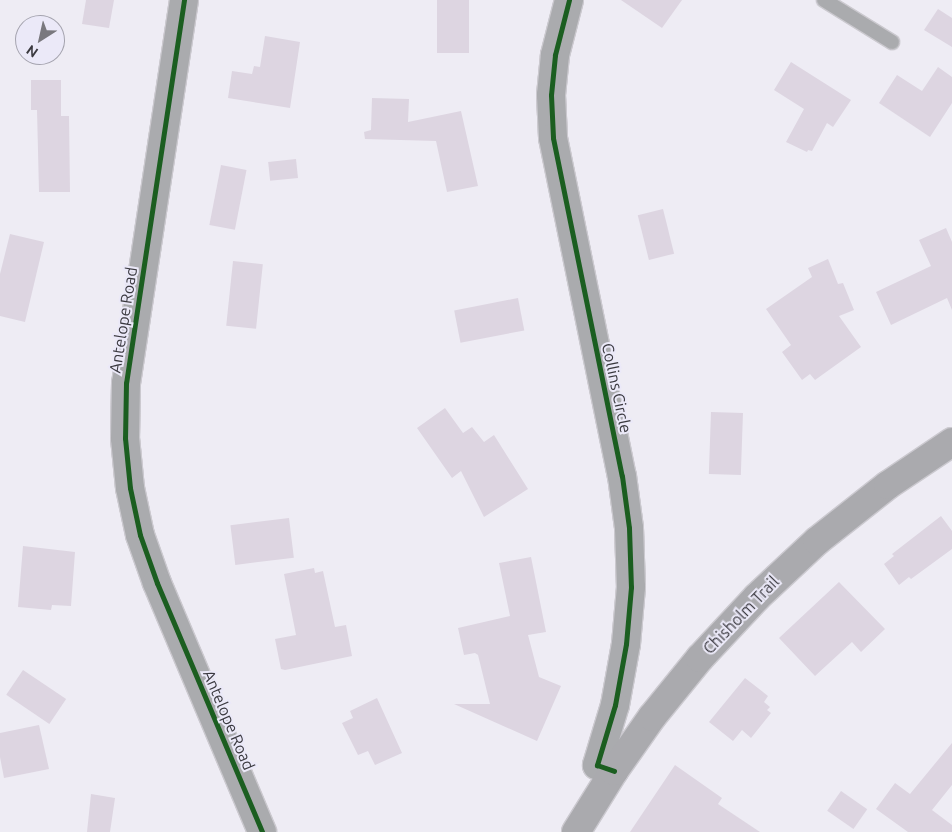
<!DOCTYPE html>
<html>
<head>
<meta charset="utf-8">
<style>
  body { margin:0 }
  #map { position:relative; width:952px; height:832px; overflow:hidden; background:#eeecf4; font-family:Ubuntu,sans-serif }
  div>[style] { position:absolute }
  .building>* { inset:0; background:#ddd5e1; transform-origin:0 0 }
  .roads { filter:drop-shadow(1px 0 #cbc9cf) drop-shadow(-1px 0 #cbc9cf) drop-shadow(0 1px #cbc9cf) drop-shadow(0 -1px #cbc9cf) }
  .lane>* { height:14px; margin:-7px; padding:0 7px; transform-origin:7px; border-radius:7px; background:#aaabae }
  .street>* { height:28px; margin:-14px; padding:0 14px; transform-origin:14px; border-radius:14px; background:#aaabae }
  .secondary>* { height:28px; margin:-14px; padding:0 14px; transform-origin:14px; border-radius:14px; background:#aaaaae }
  .cycleway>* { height:5px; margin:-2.5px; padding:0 2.5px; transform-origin:2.5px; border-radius:2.5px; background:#1b5e20 }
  span { translate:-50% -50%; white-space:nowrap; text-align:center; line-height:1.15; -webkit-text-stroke:4px #ebe9f8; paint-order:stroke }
  .street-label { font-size:16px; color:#3a393f }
  .north { position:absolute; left:15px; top:15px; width:50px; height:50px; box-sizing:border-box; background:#ebe9f8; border:1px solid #a4a3ae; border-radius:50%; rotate:215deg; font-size:14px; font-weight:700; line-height:20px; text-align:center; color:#3a393f }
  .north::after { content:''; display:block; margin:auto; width:18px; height:22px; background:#79787e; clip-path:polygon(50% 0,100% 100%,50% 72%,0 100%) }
</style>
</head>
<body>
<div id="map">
  <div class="building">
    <div style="clip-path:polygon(86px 0,114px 0,109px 28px,82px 24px)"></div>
    <div style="left:437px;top:0;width:32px;height:53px"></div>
    <div style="clip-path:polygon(621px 0,682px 0,662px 28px)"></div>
    <div style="clip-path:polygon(938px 9px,952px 18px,952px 47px,924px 30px)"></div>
    <div style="clip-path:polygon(265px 36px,300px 42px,290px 108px,228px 98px,232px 71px,252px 74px,254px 66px,260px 67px)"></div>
    <div style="clip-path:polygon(791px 62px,851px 100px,833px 127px,827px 123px,812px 151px,808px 150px,807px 152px,786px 142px,804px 109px,774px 90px)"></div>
    <div style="clip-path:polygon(938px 67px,952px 77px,952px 103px,930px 137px,879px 103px,897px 75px,922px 91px)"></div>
    <div style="clip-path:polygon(31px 80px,61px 80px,61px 116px,69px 116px,70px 192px,39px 192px,37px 110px,31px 110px)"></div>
    <div style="clip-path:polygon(372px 98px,409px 99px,408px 122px,461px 111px,478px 186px,447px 192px,436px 141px,365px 139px,364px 132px,371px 130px)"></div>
    <div style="left:296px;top:159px;width:19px;height:28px;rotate:84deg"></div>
    <div style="left:221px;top:165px;width:26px;height:61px;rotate:11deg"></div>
    <div style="left:663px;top:209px;width:46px;height:26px;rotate:76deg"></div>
    <div style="clip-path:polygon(946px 228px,952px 242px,952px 310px,947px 298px,891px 325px,876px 292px,931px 266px,919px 240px)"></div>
    <div style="clip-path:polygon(10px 234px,44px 242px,25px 322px,0 316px,0 274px)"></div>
    <div style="clip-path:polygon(828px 259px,838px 284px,843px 283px,854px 310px,839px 316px,861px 347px,815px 380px,810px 374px,802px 380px,782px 352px,791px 345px,766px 309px,812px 277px,808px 268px)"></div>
    <div style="left:233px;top:261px;width:30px;height:65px;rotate:6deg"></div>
    <div style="left:518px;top:298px;width:33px;height:65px;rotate:79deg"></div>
    <div style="clip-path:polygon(445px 408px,463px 433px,472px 427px,484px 442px,494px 435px,528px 489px,484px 517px,461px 471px,452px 478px,417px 428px)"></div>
    <div style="left:711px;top:412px;width:32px;height:62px;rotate:2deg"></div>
    <div style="clip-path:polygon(941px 516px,952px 531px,952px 549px,911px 579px,909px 577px,899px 585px,884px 564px,894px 556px,892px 554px)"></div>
    <div style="left:289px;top:518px;width:40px;height:59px;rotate:83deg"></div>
    <div style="clip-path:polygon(23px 546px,75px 552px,71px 606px,52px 605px,51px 610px,18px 607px)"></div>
    <div style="clip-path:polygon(531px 557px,546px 632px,528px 635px,539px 677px,561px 686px,537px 741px,454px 704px,490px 704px,478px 655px,475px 653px,464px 655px,458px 628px,510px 616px,499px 563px)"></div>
    <div style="clip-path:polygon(314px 568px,315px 573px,323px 571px,335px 627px,346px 625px,352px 656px,285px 670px,281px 669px,275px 639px,296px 635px,284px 574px)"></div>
    <div style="clip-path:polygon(839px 582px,885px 629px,861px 652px,852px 642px,815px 676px,779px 638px)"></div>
    <div style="left:23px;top:670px;width:52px;height:30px;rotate:34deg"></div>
    <div style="clip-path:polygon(745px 678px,768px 696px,764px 702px,770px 707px,767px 710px,771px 713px,751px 738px,742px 730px,733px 741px,709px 722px)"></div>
    <div style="clip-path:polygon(377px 698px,402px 753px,375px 765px,368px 751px,358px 755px,342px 723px,353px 718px,350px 711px)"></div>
    <div style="clip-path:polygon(39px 725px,49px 769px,4px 778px,0 757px,0 733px)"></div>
    <div style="clip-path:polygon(952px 743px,952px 785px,932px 810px,952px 825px,952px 832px,908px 832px,876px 809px,895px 783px,910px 794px)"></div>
    <div style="clip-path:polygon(675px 765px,722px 798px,718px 804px,760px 832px,630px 832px)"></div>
    <div style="left:841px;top:791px;width:32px;height:24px;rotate:35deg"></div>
    <div style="clip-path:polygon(91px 794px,115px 798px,110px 832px,87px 832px)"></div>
  </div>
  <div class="roads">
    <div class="lane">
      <div style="left:824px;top:0;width:80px;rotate:31.7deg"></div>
    </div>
    <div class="street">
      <div style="left:184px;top:0;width:387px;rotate:98.6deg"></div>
      <div style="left:126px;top:383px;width:55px;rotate:91deg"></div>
      <div style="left:125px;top:438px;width:50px;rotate:84.3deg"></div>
      <div style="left:130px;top:488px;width:48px;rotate:78deg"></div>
      <div style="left:140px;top:535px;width:51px;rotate:70.5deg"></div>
      <div style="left:157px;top:583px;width:270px;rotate:67.1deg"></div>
      <div style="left:569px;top:0;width:57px;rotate:104.3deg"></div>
      <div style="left:555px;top:55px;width:40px;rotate:95.7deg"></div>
      <div style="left:551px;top:95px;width:43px;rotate:87.3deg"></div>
      <div style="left:553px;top:138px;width:345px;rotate:78.5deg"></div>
      <div style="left:622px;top:476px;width:52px;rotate:82.3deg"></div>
      <div style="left:629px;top:528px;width:59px;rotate:88.1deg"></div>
      <div style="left:631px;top:587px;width:57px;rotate:95deg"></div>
      <div style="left:626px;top:644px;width:62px;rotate:100.2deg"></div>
      <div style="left:615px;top:705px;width:63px;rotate:106.7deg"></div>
      <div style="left:597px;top:765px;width:18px;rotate:19deg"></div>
    </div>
    <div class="secondary">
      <div style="left:576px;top:832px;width:72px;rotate:-58.1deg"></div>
      <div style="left:614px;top:771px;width:66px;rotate:-54.9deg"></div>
      <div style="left:652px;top:717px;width:76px;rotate:-50.9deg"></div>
      <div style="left:700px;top:658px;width:83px;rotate:-46.9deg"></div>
      <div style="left:757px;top:597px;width:82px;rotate:-43deg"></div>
      <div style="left:817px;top:541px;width:90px;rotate:-38.3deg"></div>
      <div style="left:888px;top:485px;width:77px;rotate:-33.9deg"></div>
    </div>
  </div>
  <div class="cycleway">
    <div style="left:184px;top:0;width:387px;rotate:98.6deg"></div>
    <div style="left:126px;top:383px;width:55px;rotate:91deg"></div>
    <div style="left:125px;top:438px;width:50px;rotate:84.3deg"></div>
    <div style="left:130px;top:488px;width:48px;rotate:78deg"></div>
    <div style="left:140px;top:535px;width:51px;rotate:70.5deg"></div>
    <div style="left:157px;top:583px;width:270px;rotate:67.1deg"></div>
    <div style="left:569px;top:0;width:57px;rotate:104.3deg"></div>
    <div style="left:555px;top:55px;width:40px;rotate:95.7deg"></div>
    <div style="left:551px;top:95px;width:43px;rotate:87.3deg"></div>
    <div style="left:553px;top:138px;width:345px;rotate:78.5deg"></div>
    <div style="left:622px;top:476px;width:52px;rotate:82.3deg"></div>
    <div style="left:629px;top:528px;width:59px;rotate:88.1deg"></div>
    <div style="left:631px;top:587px;width:57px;rotate:95deg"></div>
    <div style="left:626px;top:644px;width:62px;rotate:100.2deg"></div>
    <div style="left:615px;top:705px;width:63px;rotate:106.7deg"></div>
    <div style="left:597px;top:765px;width:18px;rotate:19deg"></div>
  </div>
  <div class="street-label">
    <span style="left:123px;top:320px;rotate:-81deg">Antelope Road</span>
    <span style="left:617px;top:388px;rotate:78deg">Collins Circle</span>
    <span style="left:741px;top:615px;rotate:-46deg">Chisholm Trail</span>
    <span style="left:229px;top:720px;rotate:67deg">Antelope Road</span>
  </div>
  <div class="north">N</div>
</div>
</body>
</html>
